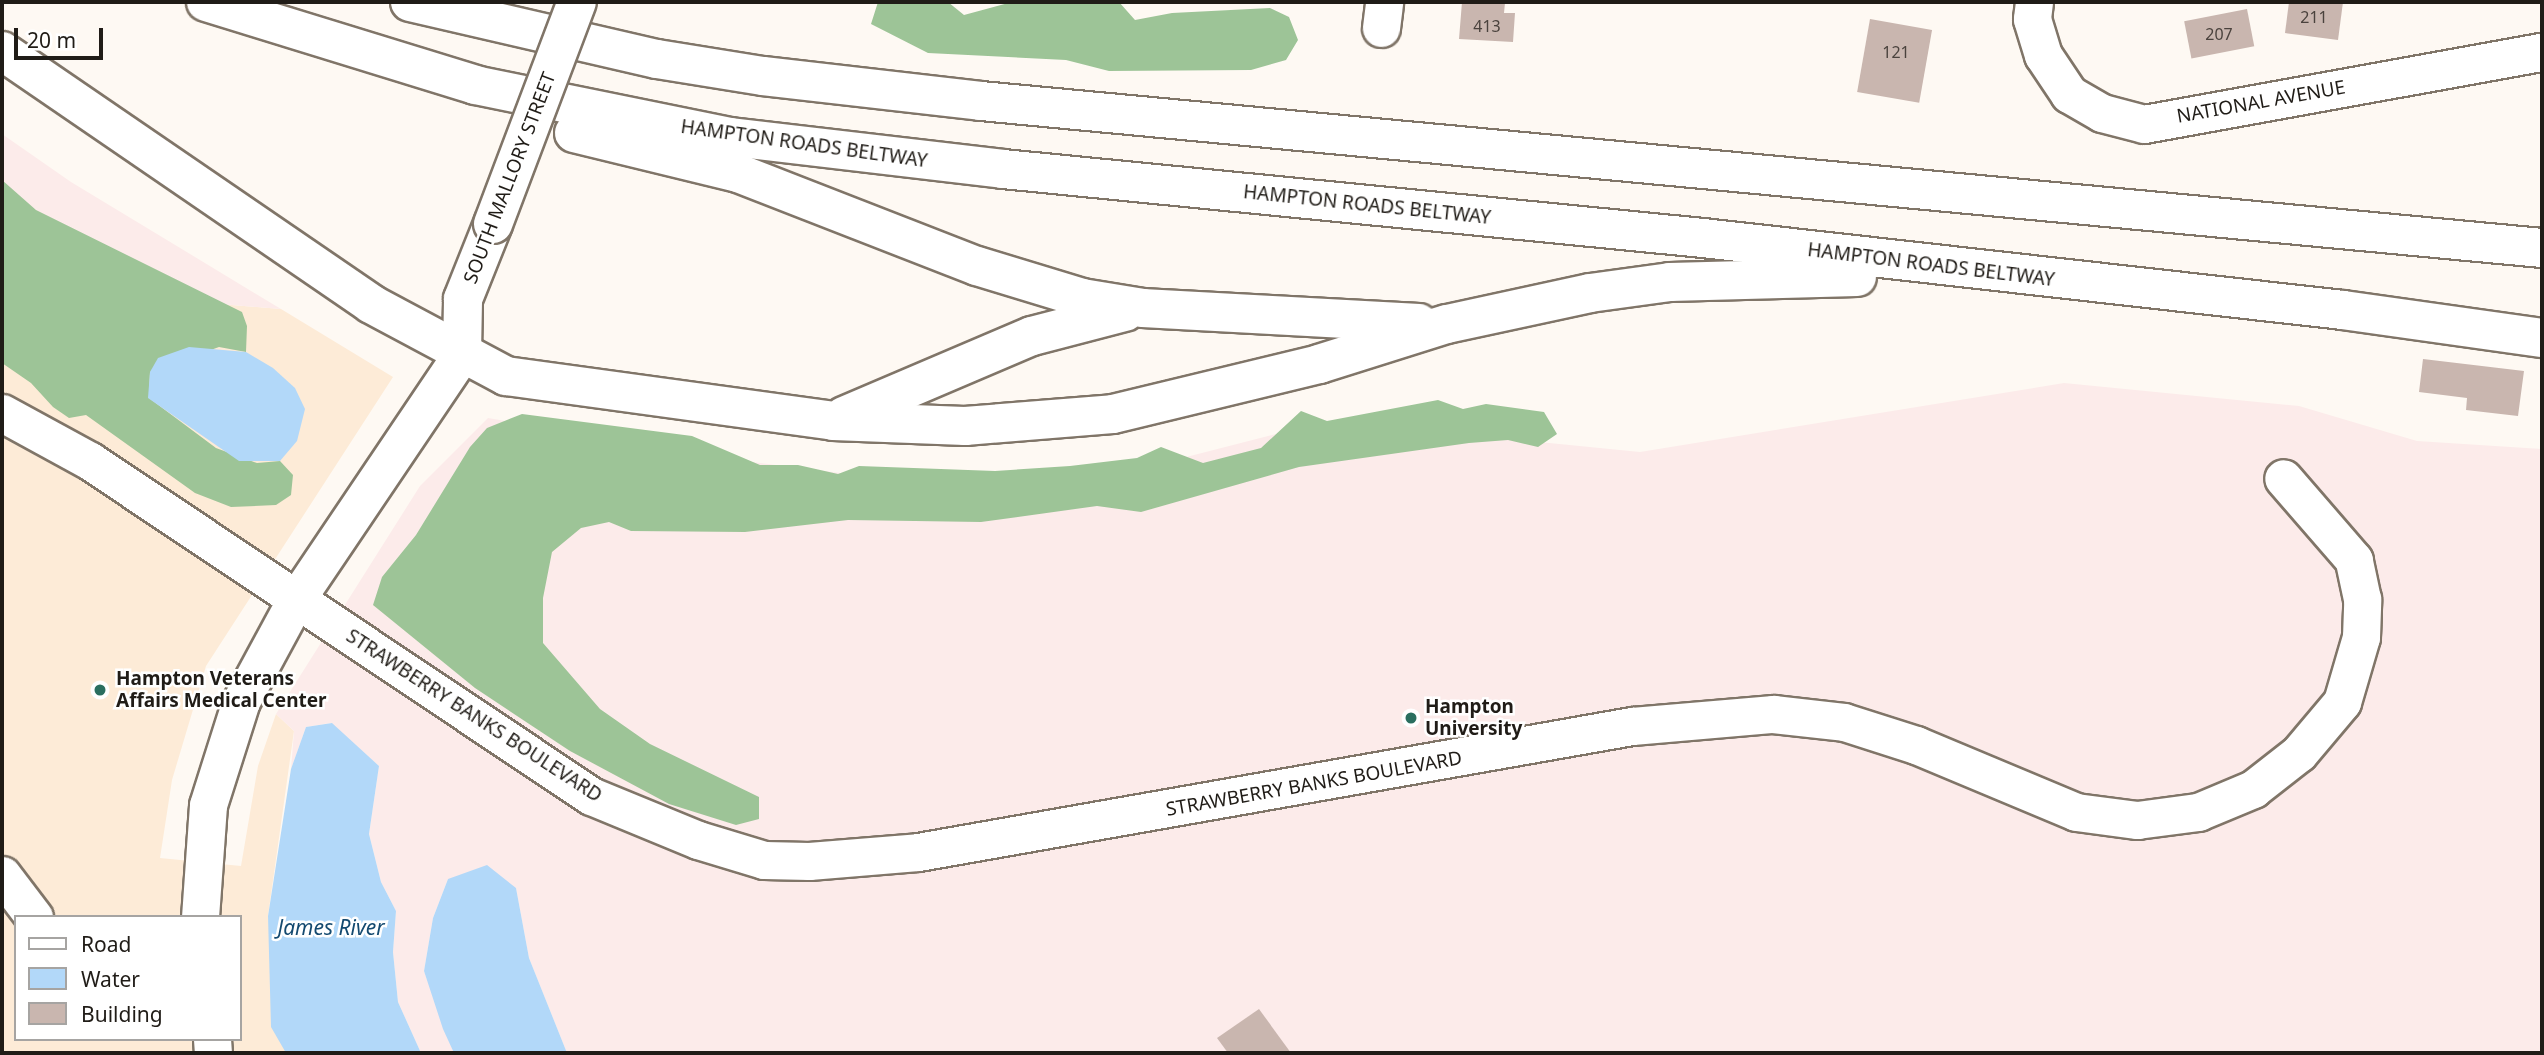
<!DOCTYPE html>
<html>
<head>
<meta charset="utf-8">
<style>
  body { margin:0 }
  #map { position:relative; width:2544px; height:1055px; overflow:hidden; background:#fef9f3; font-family:"Noto Sans",sans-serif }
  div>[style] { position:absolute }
  .built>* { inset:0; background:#fdebd7 }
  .education>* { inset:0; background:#fcebea }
  .forest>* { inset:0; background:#9dc497 }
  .water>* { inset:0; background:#b2d8f9 }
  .building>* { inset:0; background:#c9b6af; transform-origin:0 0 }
  .roads { filter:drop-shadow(2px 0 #807568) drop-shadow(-2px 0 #807568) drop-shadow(0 2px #807568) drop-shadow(0 -2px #807568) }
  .minor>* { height:37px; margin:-18.5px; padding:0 18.5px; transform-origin:18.5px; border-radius:18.5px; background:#fff }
  .major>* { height:38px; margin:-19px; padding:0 19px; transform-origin:19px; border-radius:19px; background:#fff }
  .highway>* { height:38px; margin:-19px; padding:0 19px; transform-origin:19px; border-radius:19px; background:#fff }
  .bridges { filter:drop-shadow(2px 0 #807568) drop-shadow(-2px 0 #807568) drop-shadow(0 2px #807568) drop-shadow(0 -2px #807568) }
  .major-bridge>* { height:38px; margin:-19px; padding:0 19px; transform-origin:19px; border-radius:19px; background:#fff }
  .dots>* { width:19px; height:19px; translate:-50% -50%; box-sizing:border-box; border:4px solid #fff; border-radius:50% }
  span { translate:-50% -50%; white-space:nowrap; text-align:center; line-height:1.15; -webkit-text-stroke:5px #fff; paint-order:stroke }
  .number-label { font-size:16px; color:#4a423d }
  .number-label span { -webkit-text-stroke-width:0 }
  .street-label { font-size:19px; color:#201c17 }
  .poi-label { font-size:19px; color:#201c17; font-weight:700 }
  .left { translate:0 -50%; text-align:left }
  .water-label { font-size:21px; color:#144a70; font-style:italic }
  .frame { position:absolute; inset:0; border:4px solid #201c17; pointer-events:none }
  .legend { position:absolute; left:14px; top:915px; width:228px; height:126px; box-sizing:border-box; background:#fff; border:2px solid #a6a4a2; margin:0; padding:9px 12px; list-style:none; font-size:21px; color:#201c17 }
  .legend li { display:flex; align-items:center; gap:14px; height:35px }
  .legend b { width:35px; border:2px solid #a6a4a2 }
  .scale { position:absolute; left:14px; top:28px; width:89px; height:32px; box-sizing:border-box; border:4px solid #201c17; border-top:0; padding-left:9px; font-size:21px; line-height:24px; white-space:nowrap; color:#201c17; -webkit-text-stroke:5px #fff; paint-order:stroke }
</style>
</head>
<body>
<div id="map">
  <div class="built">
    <div style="clip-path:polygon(evenodd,2px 286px,281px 309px,393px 377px,206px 666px,172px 780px,160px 858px,241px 866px,258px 766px,276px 714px,294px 731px,268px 916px,286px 1053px,2px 1053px,2px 286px,16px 917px,240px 917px,240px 1039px,16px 1039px,16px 917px)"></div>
  </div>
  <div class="education">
    <div style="clip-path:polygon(2px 134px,71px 182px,281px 309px,2px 286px)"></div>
    <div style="clip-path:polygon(2064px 383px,2299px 406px,2417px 441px,2542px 449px,2542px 1053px,567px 1053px,529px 958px,516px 888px,448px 879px,433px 918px,424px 971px,454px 1053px,421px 1053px,398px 1002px,393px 952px,396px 911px,381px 882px,369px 834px,379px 766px,331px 723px,306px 727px,291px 769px,294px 731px,276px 714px,420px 486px,488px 418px,704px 456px,905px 481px,1159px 464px,1327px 421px,1640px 452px)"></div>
  </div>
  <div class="forest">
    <div style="clip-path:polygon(878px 2px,948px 2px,964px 15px,1012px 2px,1119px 2px,1135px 20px,1172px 13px,1270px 8px,1289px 17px,1298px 40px,1286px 60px,1251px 70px,1109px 71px,1066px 60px,928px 53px,871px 24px)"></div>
    <div style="clip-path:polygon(2px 180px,36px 210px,242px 312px,247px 326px,246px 352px,219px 347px,150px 372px,149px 398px,216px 448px,257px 463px,280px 461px,293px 475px,291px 495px,276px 505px,231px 507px,195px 493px,86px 415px,69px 418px,53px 407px,31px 383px,2px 363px)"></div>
    <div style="clip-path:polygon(1438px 400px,1463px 409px,1486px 404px,1544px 412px,1557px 434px,1538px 447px,1508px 440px,1469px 443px,1299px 467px,1141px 512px,1097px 506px,981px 522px,848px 520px,745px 532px,631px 531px,609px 522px,581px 528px,552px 552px,543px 598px,543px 643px,600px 709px,650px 744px,759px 797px,759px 819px,736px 825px,669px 804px,570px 751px,475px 688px,373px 605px,382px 577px,416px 535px,470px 447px,487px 428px,522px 414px,692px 436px,760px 465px,798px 465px,838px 474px,859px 466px,995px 471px,1070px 466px,1137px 458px,1161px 447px,1203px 463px,1261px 448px,1301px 411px,1327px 421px)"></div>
  </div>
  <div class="water">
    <div style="clip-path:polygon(189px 347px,246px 352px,273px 368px,295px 388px,305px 409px,297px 441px,280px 461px,239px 461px,148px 398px,150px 372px,158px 358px)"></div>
    <div style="clip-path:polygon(332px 723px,379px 766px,369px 834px,381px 882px,396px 911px,393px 952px,398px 1002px,421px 1053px,286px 1053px,271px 1027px,268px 916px,291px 769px,306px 727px)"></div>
    <div style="clip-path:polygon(487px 865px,516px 888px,529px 958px,567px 1053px,454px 1053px,443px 1029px,424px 971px,433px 918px,448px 879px)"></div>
  </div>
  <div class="building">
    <div style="clip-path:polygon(1462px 2px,1505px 3px,1504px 13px,1515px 13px,1513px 42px,1459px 39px)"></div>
    <div style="clip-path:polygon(2289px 2px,2343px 2px,2338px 40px,2285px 33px)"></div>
    <div style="left:2247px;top:9px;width:38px;height:64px;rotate:79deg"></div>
    <div style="left:1870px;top:19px;width:63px;height:74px;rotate:10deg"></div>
    <div style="clip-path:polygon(2423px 359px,2524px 371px,2518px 416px,2466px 410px,2467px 398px,2419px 392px)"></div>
    <div style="clip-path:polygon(1259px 1009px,1291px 1053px,1228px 1053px,1217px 1038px)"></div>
  </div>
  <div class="roads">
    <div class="minor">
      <div style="left:2034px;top:2px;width:17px;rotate:97deg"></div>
      <div style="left:2032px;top:19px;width:38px;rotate:73deg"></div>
      <div style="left:2043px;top:55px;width:47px;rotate:56.3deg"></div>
      <div style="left:2069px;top:94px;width:38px;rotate:30deg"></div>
      <div style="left:2102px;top:113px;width:43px;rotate:14.7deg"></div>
      <div style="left:2144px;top:124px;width:404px;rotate:-10.3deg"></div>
      <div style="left:1381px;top:28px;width:26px;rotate:-83deg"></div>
      <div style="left:2px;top:413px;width:100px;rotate:28.6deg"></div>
      <div style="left:90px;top:461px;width:603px;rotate:33.77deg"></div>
      <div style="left:591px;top:796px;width:116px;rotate:22.4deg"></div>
      <div style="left:698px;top:840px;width:69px;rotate:16.9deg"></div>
      <div style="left:764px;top:860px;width:45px;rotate:1.3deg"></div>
      <div style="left:809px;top:861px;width:109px;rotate:-4.7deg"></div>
      <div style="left:918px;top:852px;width:725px;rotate:-10.01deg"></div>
      <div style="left:1632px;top:726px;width:142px;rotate:-4.9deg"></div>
      <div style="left:1773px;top:714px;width:71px;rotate:6.4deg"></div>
      <div style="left:1844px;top:722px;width:76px;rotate:17.7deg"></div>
      <div style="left:1916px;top:745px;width:173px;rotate:22.7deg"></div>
      <div style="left:2076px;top:812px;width:62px;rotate:7.5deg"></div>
      <div style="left:2137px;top:820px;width:62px;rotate:-7.5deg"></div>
      <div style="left:2198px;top:812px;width:60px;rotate:-22.7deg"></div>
      <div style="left:2253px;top:789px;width:58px;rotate:-38deg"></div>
      <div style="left:2299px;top:753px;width:67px;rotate:-49.9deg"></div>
      <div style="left:2342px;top:702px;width:68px;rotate:-73.7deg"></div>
      <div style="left:2361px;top:637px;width:38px;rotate:-88deg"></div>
      <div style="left:2362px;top:599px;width:40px;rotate:-102deg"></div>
      <div style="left:2354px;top:560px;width:108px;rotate:-130.9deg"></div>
      <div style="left:2px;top:875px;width:53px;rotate:52.7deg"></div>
      <div style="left:200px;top:917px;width:112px;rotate:-85.9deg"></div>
      <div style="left:208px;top:805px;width:109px;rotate:-72.4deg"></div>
      <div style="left:241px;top:701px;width:114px;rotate:-61.6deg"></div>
      <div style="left:295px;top:601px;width:299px;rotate:-56deg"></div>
      <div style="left:212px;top:1039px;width:14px;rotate:86deg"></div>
    </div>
    <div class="major">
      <div style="left:462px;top:353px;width:54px;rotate:-88.9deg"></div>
      <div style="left:463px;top:299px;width:81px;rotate:-68.2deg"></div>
    </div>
    <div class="highway">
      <div style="left:206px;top:2px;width:282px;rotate:17.1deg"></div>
      <div style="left:475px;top:85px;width:261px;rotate:11.5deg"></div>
      <div style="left:731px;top:137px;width:274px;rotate:6.7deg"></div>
      <div style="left:1003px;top:169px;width:703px;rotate:5.63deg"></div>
      <div style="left:1703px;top:238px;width:644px;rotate:6.42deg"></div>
      <div style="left:2343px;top:310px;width:201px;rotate:8deg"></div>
      <div style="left:410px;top:2px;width:253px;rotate:13deg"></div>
      <div style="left:657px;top:59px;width:107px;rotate:9.1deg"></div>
      <div style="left:763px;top:76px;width:219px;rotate:6.5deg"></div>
      <div style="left:981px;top:101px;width:1568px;rotate:5.38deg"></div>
      <div style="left:2px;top:51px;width:447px;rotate:34.4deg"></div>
      <div style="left:371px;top:304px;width:153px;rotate:28.1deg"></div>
      <div style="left:506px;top:376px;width:330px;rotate:7.8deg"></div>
      <div style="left:833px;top:421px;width:132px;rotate:2.2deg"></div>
      <div style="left:965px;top:426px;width:148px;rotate:-4.6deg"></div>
      <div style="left:1113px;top:414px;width:212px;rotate:-13.6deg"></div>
      <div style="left:1319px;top:364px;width:134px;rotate:-17.4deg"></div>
      <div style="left:1447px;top:324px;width:146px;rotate:-12.2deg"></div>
      <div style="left:1590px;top:293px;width:81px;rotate:-7.8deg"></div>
      <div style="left:1670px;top:282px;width:187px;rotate:-1.5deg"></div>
      <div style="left:574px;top:133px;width:169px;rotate:13.7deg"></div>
      <div style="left:738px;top:173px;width:256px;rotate:21.3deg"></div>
      <div style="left:977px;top:266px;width:110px;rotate:16.9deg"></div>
      <div style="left:1082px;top:298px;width:62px;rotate:9.3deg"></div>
      <div style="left:1143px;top:308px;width:276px;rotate:3.1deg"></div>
      <div style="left:844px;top:416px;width:204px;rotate:-23.1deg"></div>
      <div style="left:1032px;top:336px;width:96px;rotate:-14.5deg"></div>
    </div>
  </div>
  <div class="bridges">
    <div class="major-bridge">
      <div style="left:493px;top:224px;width:237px;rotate:-69.3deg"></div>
    </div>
  </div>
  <div class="dots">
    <div style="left:100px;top:690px;background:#2a6e5f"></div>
    <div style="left:1411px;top:718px;background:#2a6e5f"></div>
  </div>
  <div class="number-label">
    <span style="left:2314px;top:17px">211</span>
    <span style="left:1487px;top:26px">413</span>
    <span style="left:2219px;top:34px">207</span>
    <span style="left:1896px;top:52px">121</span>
  </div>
  <div class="street-label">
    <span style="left:2261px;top:102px;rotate:-10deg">NATIONAL AVENUE</span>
    <span style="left:804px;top:144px;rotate:8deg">HAMPTON ROADS BELTWAY</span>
    <span style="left:510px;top:178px;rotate:-69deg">SOUTH MALLORY STREET</span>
    <span style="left:1367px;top:205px;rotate:6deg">HAMPTON ROADS BELTWAY</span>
    <span style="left:1931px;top:265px;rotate:7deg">HAMPTON ROADS BELTWAY</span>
    <span style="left:474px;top:716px;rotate:33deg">STRAWBERRY BANKS BOULEVARD</span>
    <span style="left:1314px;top:784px;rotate:-10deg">STRAWBERRY BANKS BOULEVARD</span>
  </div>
  <div class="poi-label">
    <span class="left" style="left:116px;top:690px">Hampton Veterans<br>Affairs Medical Center</span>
    <span class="left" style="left:1425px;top:718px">Hampton<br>University</span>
  </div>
  <div class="water-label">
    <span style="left:331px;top:927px">James River</span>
  </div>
  <div class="frame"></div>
  <ul class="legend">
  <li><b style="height:9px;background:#fff"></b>Road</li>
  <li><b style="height:19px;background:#b2d8f9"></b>Water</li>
  <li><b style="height:19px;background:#c9b6af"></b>Building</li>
  </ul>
  <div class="scale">20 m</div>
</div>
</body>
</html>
